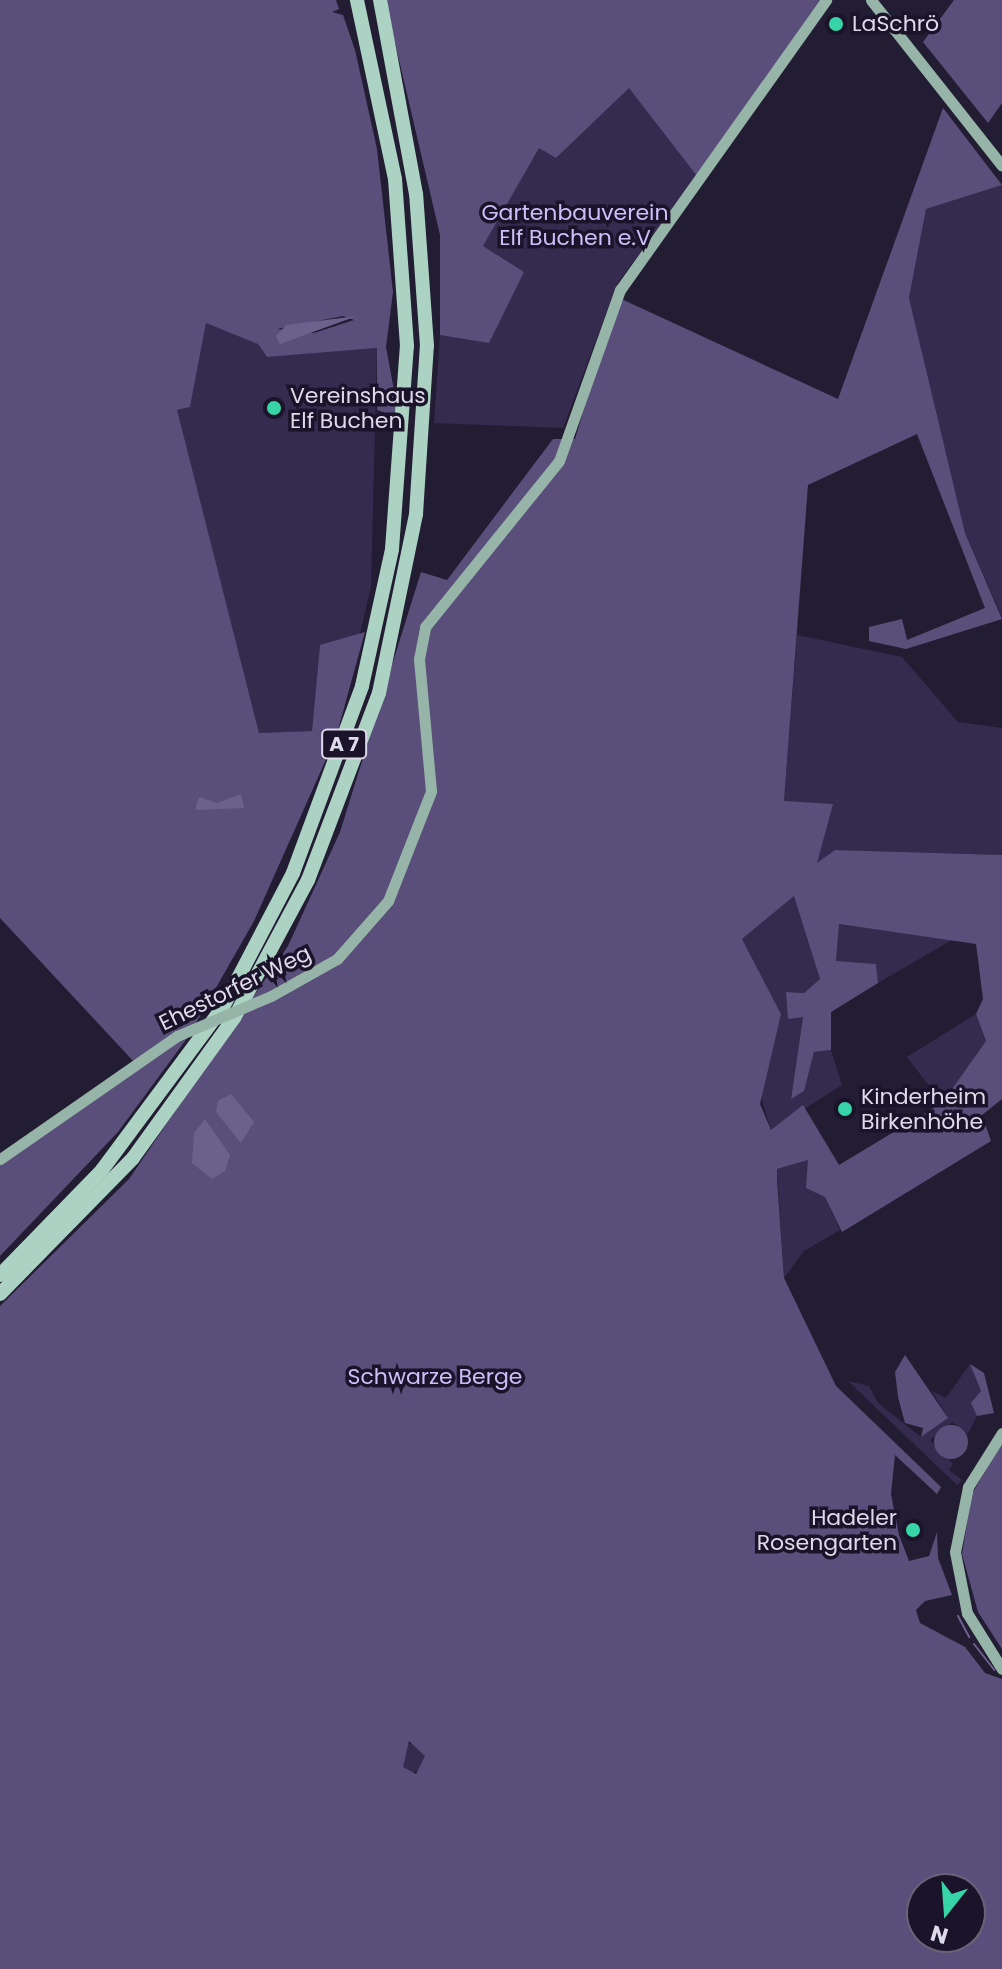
<!DOCTYPE html>
<html>
<head>
<meta charset="utf-8">
<style>
  body { margin:0 }
  #map { position:relative; width:1002px; height:1969px; overflow:hidden; background:#231d34; font-family:Poppins,sans-serif }
  div>[style] { position:absolute }
  .green>* { inset:0; background:#352b4f }
  .round { border-radius:50% }
  .forest>* { inset:0; background:#5a4f7a }
  .water>* { inset:0; background:#6c618d }
  .stream>* { height:2px; margin:-1px; padding:0 1px; transform-origin:1px; border-radius:1px; background:#6c618d }
  .major>* { height:11px; margin:-5.5px; padding:0 5.5px; transform-origin:5.5px; border-radius:5.5px; background:#96b4a8 }
  .highway>* { height:14px; margin:-7px; padding:0 7px; transform-origin:7px; border-radius:7px; background:#acd2c3 }
  .major-bridge>* { height:11px; margin:-5.5px; padding:0 5.5px; transform-origin:5.5px; border-radius:5.5px; background:#96b4a8 }
  .dots>* { width:22px; height:22px; translate:-50% -50%; box-sizing:border-box; border:4px solid #1a132a; border-radius:50% }
  span { translate:-50% -50%; white-space:nowrap; text-align:center; line-height:1.15; -webkit-text-stroke:7px #1a132a; paint-order:stroke }
  .shield-label span { padding:2px 6px; background:#1a132a; border:2px solid; border-radius:6px; -webkit-text-stroke-width:0 }
  .shield-label { font-size:20px; color:#dddaea; font-weight:700 }
  .poi-label { font-size:22px; color:#dddaea }
  .left { translate:0 -50%; text-align:left }
  .right { translate:-100% -50%; text-align:right }
  .park-label { font-size:22px; color:#ccbef7 }
  .street-label { font-size:22px; color:#dddaea }
  .north { position:absolute; left:906px; top:1873px; width:80px; height:80px; box-sizing:border-box; background:#1a132a; border:2px solid #686377; border-radius:50%; rotate:197deg; font-size:22px; font-weight:700; line-height:32px; text-align:center; color:#dddaea }
  .north::after { content:''; display:block; margin:auto; width:28px; height:36px; background:#36d4a7; clip-path:polygon(50% 0,100% 100%,50% 72%,0 100%) }
</style>
</head>
<body>
<div id="map">
  <div class="green">
    <div style="clip-path:polygon(629px 87px,697px 176px,617px 284px,563px 428px,434px 423px,440px 335px,489px 342px,524px 272px,483px 246px,539px 147px,556px 158px)"></div>
    <div style="clip-path:polygon(1002px 185px,1002px 617px,965px 533px,909px 298px,926px 209px)"></div>
    <div style="clip-path:polygon(206px 322px,258px 344px,267px 357px,377px 348px,371px 586px,360px 634px,320px 646px,312px 731px,259px 733px,176px 410px,190px 407px)"></div>
    <div style="clip-path:polygon(797px 635px,902px 657px,958px 722px,1002px 728px,1002px 855px,835px 850px,816px 864px,784px 801px)"></div>
    <div style="clip-path:polygon(795px 895px,820px 979px,804px 993px,786px 992px,803px 1016px,791px 1098px,804px 1090px,814px 1052px,831px 1050px,842px 1085px,771px 1130px,758px 1087px,781px 1014px,742px 939px)"></div>
    <div style="clip-path:polygon(839px 924px,952px 940px,878px 983px,876px 964px,836px 961px)"></div>
    <div style="clip-path:polygon(976px 1014px,986px 1041px,942px 1103px,907px 1057px)"></div>
    <div style="clip-path:polygon(808px 1160px,840px 1230px,804px 1251px,784px 1278px,777px 1169px)"></div>
    <div style="clip-path:polygon(970px 1364px,981px 1391px,972px 1403px,977px 1416px,968px 1434px,952px 1422px,930px 1440px,953px 1464px,949px 1470px,962px 1480px,957px 1485px,848px 1381px,869px 1386px,878px 1403px,921px 1437px,948px 1418px,932px 1391px,946px 1398px)"></div>
    <div class="round" style="left:398px;top:1744px;width:28px;height:28px"></div>
  </div>
  <div class="forest">
    <div style="clip-path:polygon(evenodd,0 0,336px 0,339px 9px,332px 12px,343px 15px,355px 50px,377px 149px,393px 292px,386px 347px,396px 401px,396px 416px,377px 410px,377px 348px,267px 357px,258px 344px,206px 323px,190px 407px,177px 410px,259px 733px,312px 731px,320px 645px,365px 632px,336px 737px,254px 921px,188px 1037px,118px 1132px,0 1256px,0 1164px,135px 1063px,0 918px,0 0,343px 316px,354px 320px,314px 333px,277px 329px,343px 316px)"></div>
    <div style="clip-path:polygon(385px 0,821px 0,697px 176px,629px 88px,556px 158px,539px 148px,483px 246px,524px 272px,489px 343px,440px 335px,440px 235px)"></div>
    <div style="clip-path:polygon(954px 0,1002px 0,1002px 103px,988px 123px,923px 42px)"></div>
    <div style="clip-path:polygon(evenodd,943px 108px,1002px 185px,926px 209px,909px 298px,965px 533px,1002px 619px,906px 649px,869px 641px,869px 627px,902px 619px,907px 640px,985px 608px,917px 434px,808px 485px,784px 801px,833px 804px,817px 863px,835px 850px,1002px 855px,1002px 1099px,982px 1115px,991px 1141px,842px 1232px,825px 1197px,806px 1188px,808px 1160px,777px 1169px,777px 1179px,784px 1278px,836px 1386px,941px 1487px,937px 1494px,895px 1455px,891px 1494px,899px 1535px,909px 1561px,929px 1556px,937px 1532px,938px 1558px,952px 1595px,925px 1601px,916px 1610px,920px 1623px,965px 1647px,985px 1673px,1002px 1679px,1002px 1969px,0 1969px,0 1306px,129px 1179px,288px 946px,340px 832px,421px 572px,447px 580px,553px 439px,575px 439px,617px 297px,838px 399px,943px 108px,794px 896px,820px 979px,804px 993px,786px 992px,788px 1019px,803px 1017px,791px 1099px,804px 1091px,814px 1052px,831px 1050px,831px 1012px,878px 983px,876px 964px,836px 961px,839px 924px,976px 944px,983px 999px,976px 1014px,986px 1041px,942px 1103px,839px 1165px,803px 1105px,771px 1130px,760px 1104px,781px 1014px,742px 939px,794px 896px,943px 108px,409px 1741px,425px 1756px,416px 1774px,403px 1767px,409px 1741px,943px 108px,922px 1889px,970px 1889px,970px 1937px,922px 1937px,922px 1889px)"></div>
    <div style="clip-path:polygon(905px 1355px,948px 1418px,921px 1437px,923px 1428px,905px 1423px,898px 1397px,895px 1372px)"></div>
    <div style="clip-path:polygon(970px 1364px,984px 1373px,994px 1413px,977px 1416px,971px 1403px,981px 1391px)"></div>
    <div class="round" style="left:934px;top:1425px;width:34px;height:34px"></div>
    <div style="clip-path:polygon(1002px 1442px,1002px 1649px,978px 1612px,962px 1554px,972px 1494px)"></div>
  </div>
  <div class="water">
    <div style="clip-path:polygon(357px 316px,280px 344px,276px 336px,286px 325px)"></div>
    <div style="clip-path:polygon(241px 794px,244px 808px,195px 810px,199px 797px,217px 803px)"></div>
    <div style="clip-path:polygon(231px 1094px,254px 1122px,241px 1143px,216px 1112px,218px 1101px)"></div>
    <div style="clip-path:polygon(205px 1119px,230px 1155px,225px 1171px,212px 1179px,192px 1163px,194px 1133px)"></div>
  </div>
  <div class="stream">
    <div style="left:958px;top:1616px;width:24px;rotate:62deg"></div>
    <div style="left:974px;top:1644px;width:33px;rotate:52deg"></div>
  </div>
  <div class="major">
    <div style="left:871px;top:0;width:211px;rotate:51.7deg"></div>
    <div style="left:271px;top:996px;width:76px;rotate:-29.3deg"></div>
    <div style="left:337px;top:959px;width:77px;rotate:-48.7deg"></div>
    <div style="left:388px;top:901px;width:118px;rotate:-68.6deg"></div>
    <div style="left:431px;top:791px;width:133px;rotate:-95.2deg"></div>
    <div style="left:419px;top:659px;width:33px;rotate:-79deg"></div>
    <div style="left:425px;top:627px;width:213px;rotate:-51.1deg"></div>
    <div style="left:559px;top:461px;width:182px;rotate:-70.4deg"></div>
    <div style="left:620px;top:290px;width:356px;rotate:-54.6deg"></div>
    <div style="left:0;top:1159px;width:216px;rotate:-34.8deg"></div>
    <div style="left:1002px;top:1433px;width:64px;rotate:122.2deg"></div>
    <div style="left:968px;top:1487px;width:66px;rotate:101.3deg"></div>
    <div style="left:955px;top:1552px;width:62px;rotate:78.9deg"></div>
    <div style="left:967px;top:1613px;width:66px;rotate:58deg"></div>
  </div>
  <div class="highway">
    <div style="left:0;top:1275px;width:146px;rotate:-45.8deg"></div>
    <div style="left:102px;top:1170px;width:203px;rotate:-53.4deg"></div>
    <div style="left:223px;top:1007px;width:151px;rotate:-62.4deg"></div>
    <div style="left:293px;top:873px;width:199px;rotate:-69.7deg"></div>
    <div style="left:362px;top:686px;width:140px;rotate:-77.6deg"></div>
    <div style="left:392px;top:549px;width:204px;rotate:-85.8deg"></div>
    <div style="left:407px;top:346px;width:167px;rotate:-94.1deg"></div>
    <div style="left:395px;top:179px;width:183px;rotate:-102deg"></div>
    <div style="left:0;top:1294px;width:190px;rotate:-45.6deg"></div>
    <div style="left:133px;top:1158px;width:173px;rotate:-54.2deg"></div>
    <div style="left:234px;top:1018px;width:157px;rotate:-61.8deg"></div>
    <div style="left:308px;top:880px;width:200px;rotate:-69.2deg"></div>
    <div style="left:379px;top:693px;width:183px;rotate:-78.3deg"></div>
    <div style="left:416px;top:514px;width:168px;rotate:-86.3deg"></div>
    <div style="left:427px;top:346px;width:152px;rotate:-94.1deg"></div>
    <div style="left:416px;top:194px;width:197px;rotate:-100.5deg"></div>
  </div>
  <div class="major-bridge">
    <div style="left:177px;top:1036px;width:102px;rotate:-23.1deg"></div>
  </div>
  <div class="dots">
    <div style="left:836px;top:24px;background:#36d4a7"></div>
    <div style="left:274px;top:408px;background:#36d4a7"></div>
    <div style="left:845px;top:1109px;background:#36d4a7"></div>
    <div style="left:913px;top:1530px;background:#36d4a7"></div>
  </div>
  <div class="shield-label">
    <span style="left:344px;top:744px">A 7</span>
  </div>
  <div class="poi-label">
    <span class="left" style="left:852px;top:24px">LaSchrö</span>
    <span class="left" style="left:290px;top:408px">Vereinshaus<br>Elf Buchen</span>
    <span class="left" style="left:861px;top:1109px">Kinderheim<br>Birkenhöhe</span>
    <span class="right" style="left:897px;top:1530px">Hadeler<br>Rosengarten</span>
  </div>
  <div class="park-label">
    <span style="left:575px;top:225px">Gartenbauverein<br>Elf Buchen e.V</span>
    <span style="left:435px;top:1377px">Schwarze Berge</span>
  </div>
  <div class="street-label">
    <span style="left:235px;top:988px;rotate:-26deg">Ehestorfer Weg</span>
  </div>
  <div class="north">N</div>
</div>
</body>
</html>
